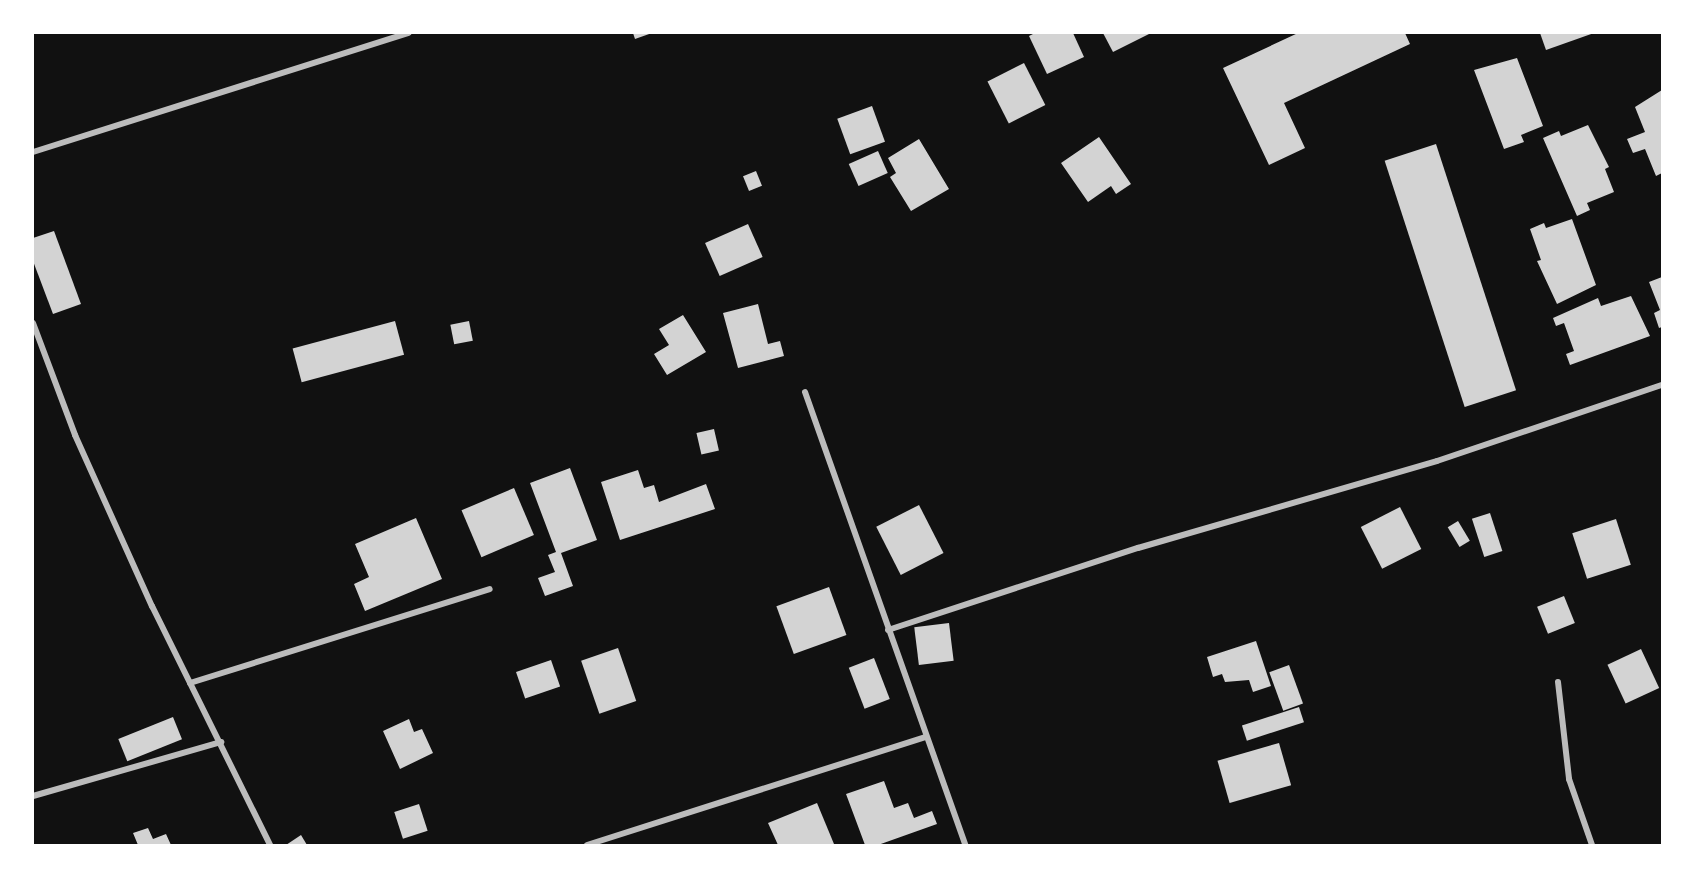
<!DOCTYPE html>
<html>
<head>
<meta charset="utf-8">
<style>
  body { margin:0 }
  #map { position:relative; width:1695px; height:878px; overflow:hidden; background:#111; font-family:Roboto,sans-serif }
  div>[style] { position:absolute }
  .building>* { inset:0; background:#d3d3d3; transform-origin:0 0 }
  .minor>* { height:6px; margin:-3px; padding:0 3px; transform-origin:3px; border-radius:3px; background:#bcbcbc }
  span { translate:-50% -50%; white-space:nowrap; text-align:center; line-height:1.15; -webkit-text-stroke:4.5px #fff; paint-order:stroke }
  .frame { position:absolute; inset:0; border:34px solid #fff; pointer-events:none }
</style>
</head>
<body>
<div id="map">
  <div class="building">
    <div style="clip-path:polygon(633px 33px,652px 33px,635px 39px)"></div>
    <div style="clip-path:polygon(1035px 33px,1073px 33px,1084px 57px,1047px 74px,1029px 36px)"></div>
    <div style="clip-path:polygon(1103px 33px,1151px 33px,1113px 52px)"></div>
    <div style="clip-path:polygon(1298px 33px,1405px 33px,1410px 44px,1284px 103px,1305px 148px,1269px 165px,1223px 68px)"></div>
    <div style="clip-path:polygon(1540px 33px,1594px 33px,1546px 50px)"></div>
    <div style="clip-path:polygon(1517px 58px,1543px 126px,1521px 135px,1524px 142px,1504px 149px,1474px 70px)"></div>
    <div style="left:1024px;top:63px;width:47px;height:41px;rotate:63deg"></div>
    <div style="clip-path:polygon(1662px 90px,1662px 173px,1656px 176px,1645px 149px,1633px 153px,1627px 139px,1645px 132px,1635px 107px)"></div>
    <div style="left:872px;top:106px;width:38px;height:37px;rotate:70deg"></div>
    <div style="clip-path:polygon(1588px 125px,1609px 167px,1605px 169px,1614px 192px,1587px 203px,1590px 210px,1577px 216px,1543px 138px,1559px 131px,1561px 136px)"></div>
    <div style="clip-path:polygon(1099px 137px,1131px 184px,1116px 194px,1111px 186px,1088px 202px,1061px 163px)"></div>
    <div style="clip-path:polygon(919px 139px,949px 189px,911px 211px,890px 177px,896px 173px,888px 158px)"></div>
    <div style="left:1436px;top:144px;width:259px;height:54px;rotate:72deg"></div>
    <div style="left:878px;top:151px;width:24px;height:32px;rotate:66deg"></div>
    <div style="left:756px;top:171px;width:16px;height:14px;rotate:68deg"></div>
    <div style="clip-path:polygon(1572px 219px,1596px 285px,1557px 304px,1537px 261px,1541px 260px,1530px 229px,1544px 223px,1546px 228px)"></div>
    <div style="left:748px;top:224px;width:36px;height:47px;rotate:66deg"></div>
    <div style="clip-path:polygon(54px 231px,81px 304px,53px 314px,33px 261px,33px 238px)"></div>
    <div style="clip-path:polygon(1662px 277px,1662px 327px,1659px 328px,1654px 313px,1660px 310px,1649px 282px)"></div>
    <div style="clip-path:polygon(1631px 296px,1650px 336px,1570px 365px,1566px 354px,1574px 351px,1564px 323px,1556px 326px,1553px 318px,1598px 298px,1601px 306px)"></div>
    <div style="clip-path:polygon(758px 304px,768px 344px,780px 341px,784px 356px,738px 368px,723px 313px)"></div>
    <div style="clip-path:polygon(683px 315px,706px 352px,667px 375px,654px 354px,669px 345px,659px 329px)"></div>
    <div style="left:395px;top:321px;width:35px;height:106px;rotate:75deg"></div>
    <div style="left:469px;top:321px;width:20px;height:19px;rotate:79deg"></div>
    <div style="left:714px;top:429px;width:22px;height:18px;rotate:77deg"></div>
    <div style="clip-path:polygon(570px 468px,597px 540px,561px 553px,573px 586px,545px 596px,538px 578px,555px 572px,548px 555px,556px 552px,530px 483px)"></div>
    <div style="clip-path:polygon(638px 470px,644px 488px,654px 485px,659px 502px,706px 484px,715px 509px,620px 540px,601px 482px)"></div>
    <div style="left:514px;top:488px;width:51px;height:57px;rotate:67deg"></div>
    <div style="left:919px;top:505px;width:54px;height:48px;rotate:63deg"></div>
    <div style="left:1400px;top:507px;width:47px;height:44px;rotate:63deg"></div>
    <div style="left:1490px;top:513px;width:40px;height:19px;rotate:72deg"></div>
    <div style="clip-path:polygon(416px 518px,442px 579px,365px 611px,354px 584px,369px 577px,355px 544px)"></div>
    <div style="left:1616px;top:519px;width:48px;height:46px;rotate:72deg"></div>
    <div style="left:1458px;top:521px;width:23px;height:12px;rotate:59deg"></div>
    <div style="left:829px;top:587px;width:51px;height:56px;rotate:70deg"></div>
    <div style="left:1564px;top:596px;width:29px;height:29px;rotate:68deg"></div>
    <div style="left:949px;top:623px;width:38px;height:35px;rotate:83deg"></div>
    <div style="clip-path:polygon(1256px 641px,1271px 686px,1253px 692px,1249px 680px,1225px 682px,1222px 674px,1213px 677px,1207px 657px)"></div>
    <div style="left:618px;top:648px;width:56px;height:39px;rotate:71deg"></div>
    <div style="left:1641px;top:649px;width:43px;height:37px;rotate:65deg"></div>
    <div style="left:874px;top:658px;width:44px;height:27px;rotate:69deg"></div>
    <div style="left:551px;top:660px;width:28px;height:37px;rotate:71deg"></div>
    <div style="left:1289px;top:665px;width:41px;height:21px;rotate:70deg"></div>
    <div style="left:1299px;top:707px;width:16px;height:60px;rotate:72deg"></div>
    <div style="left:173px;top:717px;width:24px;height:59px;rotate:68deg"></div>
    <div style="clip-path:polygon(409px 719px,414px 732px,422px 729px,433px 753px,400px 769px,383px 731px)"></div>
    <div style="left:1279px;top:743px;width:44px;height:64px;rotate:74deg"></div>
    <div style="clip-path:polygon(884px 781px,894px 808px,908px 803px,914px 818px,932px 811px,937px 824px,878px 845px,865px 845px,846px 794px)"></div>
    <div style="clip-path:polygon(817px 803px,834px 844px,778px 845px,768px 823px)"></div>
    <div style="left:419px;top:804px;width:28px;height:26px;rotate:72deg"></div>
    <div style="clip-path:polygon(148px 828px,153px 839px,166px 834px,171px 845px,138px 845px,133px 833px)"></div>
    <div style="clip-path:polygon(301px 835px,307px 845px,286px 845px)"></div>
  </div>
  <div class="minor">
    <div style="left:33px;top:152px;width:394px;rotate:-17.6deg"></div>
    <div style="left:33px;top:323px;width:120px;rotate:69.4deg"></div>
    <div style="left:75px;top:435px;width:188px;rotate:65.8deg"></div>
    <div style="left:152px;top:606px;width:267px;rotate:63.7deg"></div>
    <div style="left:805px;top:392px;width:480px;rotate:70.5deg"></div>
    <div style="left:888px;top:630px;width:263px;rotate:-18.2deg"></div>
    <div style="left:1138px;top:548px;width:311px;rotate:-16.2deg"></div>
    <div style="left:1437px;top:461px;width:237px;rotate:-18.7deg"></div>
    <div style="left:1558px;top:682px;width:98px;rotate:83.5deg"></div>
    <div style="left:1569px;top:779px;width:70px;rotate:70.8deg"></div>
    <div style="left:190px;top:683px;width:314px;rotate:-17.4deg"></div>
    <div style="left:33px;top:796px;width:196px;rotate:-16deg"></div>
    <div style="left:587px;top:845px;width:355px;rotate:-17.7deg"></div>
  </div>
  <div class="frame"></div>
</div>
</body>
</html>
